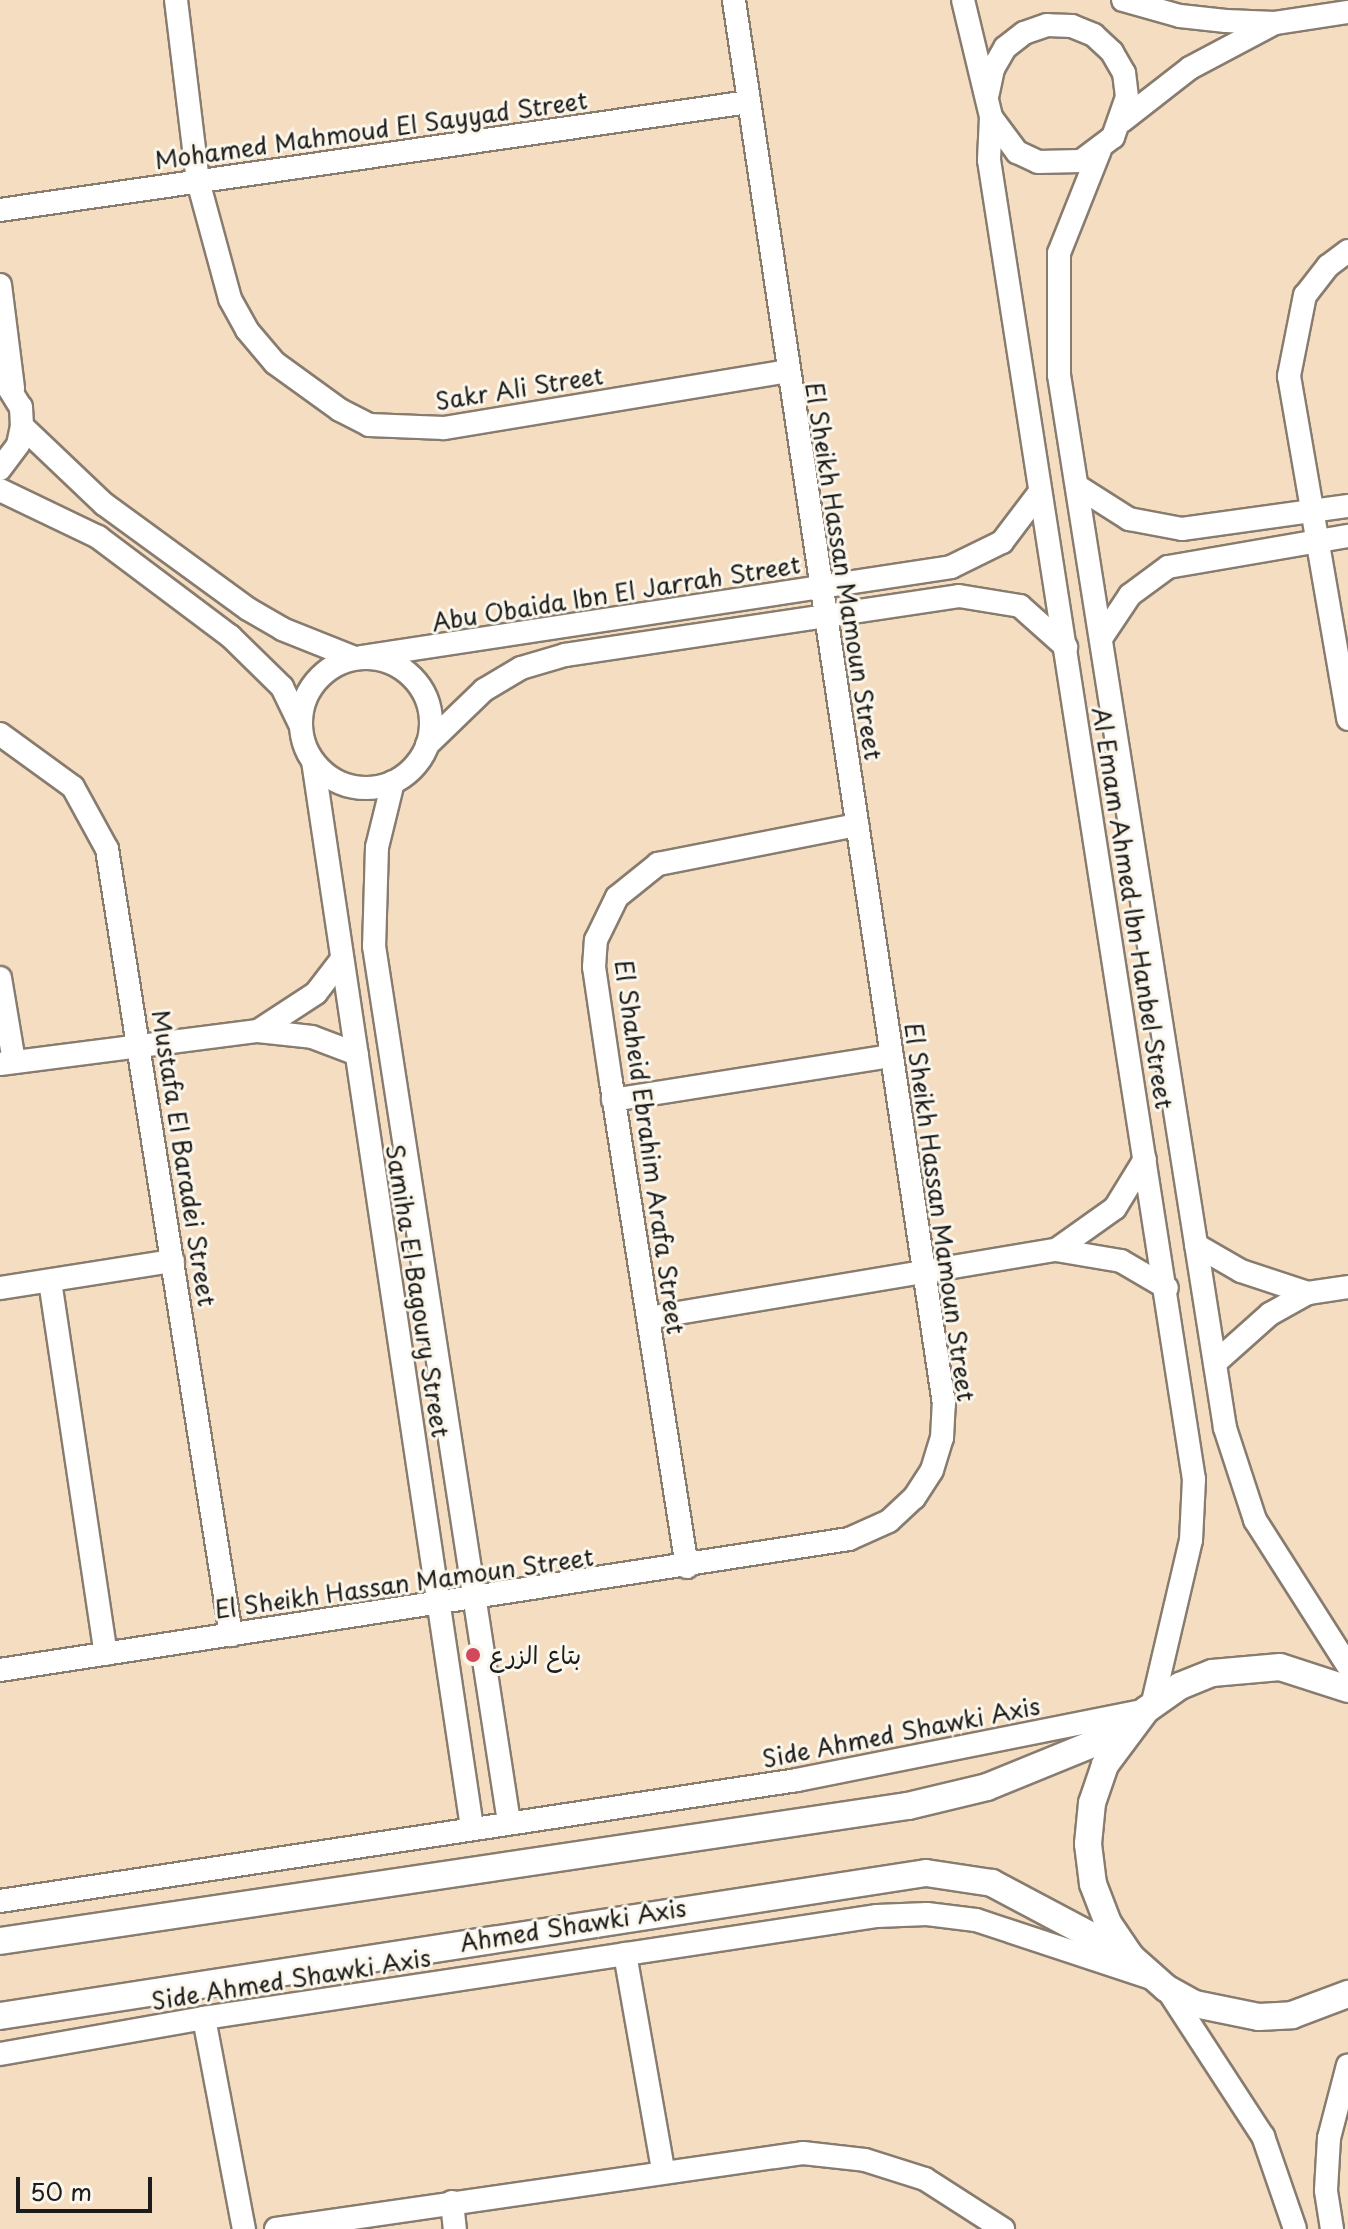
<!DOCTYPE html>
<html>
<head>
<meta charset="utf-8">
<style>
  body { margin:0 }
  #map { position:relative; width:1348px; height:2229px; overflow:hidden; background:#f5ddc2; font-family:"Playpen Sans","Playpen Sans Arabic",sans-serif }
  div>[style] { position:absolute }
  .roads { filter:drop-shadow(2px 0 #887c6f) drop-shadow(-2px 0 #887c6f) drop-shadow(0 2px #887c6f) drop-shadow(0 -2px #887c6f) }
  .minor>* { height:22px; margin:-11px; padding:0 11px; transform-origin:11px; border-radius:11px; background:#fff }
  .minor>.ring { margin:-11px; padding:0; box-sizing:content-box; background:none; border:22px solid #fff; border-radius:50% }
  .major>* { height:26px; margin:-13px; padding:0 13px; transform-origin:13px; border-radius:13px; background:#fff }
  .dots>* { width:22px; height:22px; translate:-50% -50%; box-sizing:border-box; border:4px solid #fbf7ec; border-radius:50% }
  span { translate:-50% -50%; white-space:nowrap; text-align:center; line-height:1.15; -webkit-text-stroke:6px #fbf7ec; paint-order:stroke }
  .street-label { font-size:24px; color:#1c1c1c }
  .poi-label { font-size:24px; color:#1c1c1c }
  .left { translate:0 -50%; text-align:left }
  .scale { position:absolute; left:16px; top:2177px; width:136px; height:36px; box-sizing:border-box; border:4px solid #1c1c1c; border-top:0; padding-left:10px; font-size:24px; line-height:28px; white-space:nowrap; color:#1c1c1c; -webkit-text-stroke:6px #fbf7ec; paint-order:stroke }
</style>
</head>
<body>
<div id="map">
  <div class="roads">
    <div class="minor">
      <div style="left:176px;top:0;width:182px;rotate:83.1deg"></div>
      <div style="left:198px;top:181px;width:122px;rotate:74.8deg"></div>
      <div style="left:230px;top:299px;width:35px;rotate:61deg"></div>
      <div style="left:247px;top:330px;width:43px;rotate:49.7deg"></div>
      <div style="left:275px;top:363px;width:80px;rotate:35.9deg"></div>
      <div style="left:340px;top:410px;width:33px;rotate:27deg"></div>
      <div style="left:369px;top:425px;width:75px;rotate:2.3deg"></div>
      <div style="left:444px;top:428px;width:348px;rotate:-9.4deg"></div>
      <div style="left:963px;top:0;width:120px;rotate:76.5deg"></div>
      <div style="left:991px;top:117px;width:44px;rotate:53.4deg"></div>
      <div style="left:1017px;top:152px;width:23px;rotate:25deg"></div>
      <div style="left:1038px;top:162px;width:43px;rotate:-1.3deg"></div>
      <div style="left:1081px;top:161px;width:40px;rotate:-37deg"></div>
      <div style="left:1113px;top:137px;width:42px;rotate:-70.7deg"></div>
      <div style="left:1127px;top:97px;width:24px;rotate:-97deg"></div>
      <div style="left:1124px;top:73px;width:24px;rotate:-120deg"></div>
      <div style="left:1112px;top:52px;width:25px;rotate:-137deg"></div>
      <div style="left:1094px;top:35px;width:24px;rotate:-158deg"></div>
      <div style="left:1072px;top:26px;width:25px;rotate:-178deg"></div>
      <div style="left:1047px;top:25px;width:24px;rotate:161deg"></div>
      <div style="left:1024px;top:33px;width:24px;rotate:142deg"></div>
      <div style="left:1005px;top:48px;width:24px;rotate:120deg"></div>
      <div style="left:993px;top:69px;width:25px;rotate:102deg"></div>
      <div style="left:1123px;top:0;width:59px;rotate:15.7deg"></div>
      <div style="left:1180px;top:16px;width:46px;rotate:6.2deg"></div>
      <div style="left:1226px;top:21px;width:49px;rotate:2.3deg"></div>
      <div style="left:1275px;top:23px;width:74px;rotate:-8.6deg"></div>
      <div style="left:991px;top:117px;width:43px;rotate:92.7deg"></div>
      <div style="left:989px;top:160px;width:1335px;rotate:81.17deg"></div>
      <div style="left:1194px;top:1479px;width:61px;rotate:92.8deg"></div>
      <div style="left:1191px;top:1540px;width:171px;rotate:103.2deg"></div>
      <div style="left:1122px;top:121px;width:86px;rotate:-37.9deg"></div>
      <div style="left:1190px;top:68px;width:96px;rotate:-27.9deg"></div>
      <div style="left:1100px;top:150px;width:111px;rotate:111.7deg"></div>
      <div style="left:1059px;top:253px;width:122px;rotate:90deg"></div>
      <div style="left:1059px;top:375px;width:1066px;rotate:81.04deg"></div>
      <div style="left:1225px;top:1428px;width:97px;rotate:71.9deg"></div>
      <div style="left:1255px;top:1520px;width:173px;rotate:57.5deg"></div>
      <div style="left:0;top:210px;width:757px;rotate:-8.21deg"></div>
      <div style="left:1348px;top:251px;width:25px;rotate:143deg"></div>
      <div style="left:1328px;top:266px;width:37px;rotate:128deg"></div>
      <div style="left:1305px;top:295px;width:83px;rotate:101.2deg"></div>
      <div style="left:1289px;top:376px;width:348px;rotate:80.2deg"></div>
      <div style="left:0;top:285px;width:104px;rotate:82.8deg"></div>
      <div style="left:0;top:374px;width:39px;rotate:58deg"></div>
      <div style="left:21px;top:407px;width:19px;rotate:87deg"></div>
      <div style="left:22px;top:426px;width:19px;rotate:102deg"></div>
      <div style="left:18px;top:445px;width:30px;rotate:127deg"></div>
      <div style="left:22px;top:426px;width:113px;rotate:43.6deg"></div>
      <div style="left:104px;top:504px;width:178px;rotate:36.1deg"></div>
      <div style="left:248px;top:609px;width:39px;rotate:30deg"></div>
      <div style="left:282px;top:629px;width:79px;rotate:21.7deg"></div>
      <div style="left:1077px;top:486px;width:62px;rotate:32.4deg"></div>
      <div style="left:1129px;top:519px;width:54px;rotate:10.7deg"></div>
      <div style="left:1182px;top:529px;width:168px;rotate:-7.9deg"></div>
      <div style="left:0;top:490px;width:109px;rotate:25.6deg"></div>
      <div style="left:98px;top:537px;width:165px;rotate:36.9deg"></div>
      <div style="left:230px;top:636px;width:73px;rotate:44.4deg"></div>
      <div style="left:282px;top:687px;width:41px;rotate:64.1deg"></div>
      <div style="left:1102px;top:637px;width:50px;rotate:-56.3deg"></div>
      <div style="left:1130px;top:595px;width:47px;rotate:-36.4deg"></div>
      <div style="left:1168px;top:567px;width:183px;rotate:-9.8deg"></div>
      <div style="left:361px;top:657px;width:597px;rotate:-8.67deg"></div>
      <div style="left:951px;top:567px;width:57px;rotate:-26.1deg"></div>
      <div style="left:1002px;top:542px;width:61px;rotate:-52.9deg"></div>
      <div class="ring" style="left:301px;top:658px;width:108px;height:108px"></div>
      <div style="left:0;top:734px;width:90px;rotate:36deg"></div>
      <div style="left:73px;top:787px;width:71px;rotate:61.3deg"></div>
      <div style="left:107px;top:849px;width:796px;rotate:81.03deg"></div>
      <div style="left:427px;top:745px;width:79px;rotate:-44deg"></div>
      <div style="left:484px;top:690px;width:43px;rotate:-30.7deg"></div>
      <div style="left:521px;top:668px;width:46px;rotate:-16.5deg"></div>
      <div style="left:565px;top:655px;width:398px;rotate:-8.5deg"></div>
      <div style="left:959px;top:596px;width:62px;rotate:9.3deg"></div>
      <div style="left:1020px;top:606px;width:62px;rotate:41.7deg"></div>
      <div style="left:313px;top:761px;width:1078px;rotate:81.52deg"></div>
      <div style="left:393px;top:782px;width:67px;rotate:103.8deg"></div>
      <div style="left:377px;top:847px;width:99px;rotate:91.7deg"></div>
      <div style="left:374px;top:946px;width:886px;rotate:81.24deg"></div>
      <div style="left:0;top:978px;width:85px;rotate:80.5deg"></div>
      <div style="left:258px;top:1031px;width:69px;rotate:-33.2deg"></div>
      <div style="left:316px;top:993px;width:43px;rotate:-52.6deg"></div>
      <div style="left:0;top:1064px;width:260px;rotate:-7.3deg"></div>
      <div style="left:258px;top:1031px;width:54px;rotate:6.3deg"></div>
      <div style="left:312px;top:1037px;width:48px;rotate:20.7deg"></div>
      <div style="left:613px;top:1100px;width:282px;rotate:-9deg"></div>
      <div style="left:1196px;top:1245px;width:52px;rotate:30deg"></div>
      <div style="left:1241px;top:1271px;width:71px;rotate:18.2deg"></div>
      <div style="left:1056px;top:1250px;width:72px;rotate:-35.4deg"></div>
      <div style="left:1115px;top:1208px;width:57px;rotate:-58.5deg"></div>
      <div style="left:50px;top:1281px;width:377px;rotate:81.5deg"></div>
      <div style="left:0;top:1288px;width:175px;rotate:-8.9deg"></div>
      <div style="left:648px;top:1318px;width:414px;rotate:-9.5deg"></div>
      <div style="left:1056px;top:1250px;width:66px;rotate:9.6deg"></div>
      <div style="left:1121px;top:1261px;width:53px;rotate:30.4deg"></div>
      <div style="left:1215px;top:1363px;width:74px;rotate:-41.7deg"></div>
      <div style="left:1270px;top:1314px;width:43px;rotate:-28.9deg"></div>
      <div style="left:1308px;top:1293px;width:40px;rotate:-8.5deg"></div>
      <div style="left:687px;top:1567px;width:491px;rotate:-98.9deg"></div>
      <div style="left:611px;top:1082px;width:116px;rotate:-98.4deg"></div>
      <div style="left:594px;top:967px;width:27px;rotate:-86deg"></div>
      <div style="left:596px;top:940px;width:48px;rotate:-64deg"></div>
      <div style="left:617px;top:897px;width:53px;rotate:-38.8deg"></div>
      <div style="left:658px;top:864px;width:203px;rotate:-11.1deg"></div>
      <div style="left:0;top:1670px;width:859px;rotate:-8.77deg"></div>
      <div style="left:849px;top:1539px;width:44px;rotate:-24.2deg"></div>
      <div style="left:889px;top:1521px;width:34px;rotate:-43deg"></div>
      <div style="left:914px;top:1498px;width:33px;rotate:-57deg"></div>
      <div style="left:932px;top:1470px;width:34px;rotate:-73deg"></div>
      <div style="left:942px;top:1438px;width:34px;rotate:-87deg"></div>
      <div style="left:944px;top:1404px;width:1420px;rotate:-98.51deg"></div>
      <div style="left:0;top:1901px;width:806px;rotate:-8.63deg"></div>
      <div style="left:797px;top:1780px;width:356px;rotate:-11.3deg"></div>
      <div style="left:625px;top:1954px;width:218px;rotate:80deg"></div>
      <div style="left:1167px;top:1989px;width:176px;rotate:56.9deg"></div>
      <div style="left:1263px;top:2136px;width:98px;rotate:71deg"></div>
      <div style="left:204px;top:2018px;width:215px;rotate:79.3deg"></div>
      <div style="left:0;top:2054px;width:207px;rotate:-10deg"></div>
      <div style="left:204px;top:2018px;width:681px;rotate:-8.62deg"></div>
      <div style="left:877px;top:1916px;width:50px;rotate:-2.3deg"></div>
      <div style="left:927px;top:1914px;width:49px;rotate:7deg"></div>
      <div style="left:976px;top:1920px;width:188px;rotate:18.3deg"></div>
      <div style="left:452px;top:2202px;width:27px;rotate:84deg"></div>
      <div style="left:276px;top:2229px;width:532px;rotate:-8.21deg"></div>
      <div style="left:803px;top:2153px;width:62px;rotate:6.4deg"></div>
      <div style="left:865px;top:2160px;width:63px;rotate:17.6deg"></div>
      <div style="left:925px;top:2179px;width:93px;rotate:32.7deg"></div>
      <div style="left:1332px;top:2229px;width:39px;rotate:-99deg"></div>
      <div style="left:1326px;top:2190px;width:52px;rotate:-86.7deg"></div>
      <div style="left:1329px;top:2138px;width:75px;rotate:-75.4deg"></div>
    </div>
    <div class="major">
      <div style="left:1348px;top:1689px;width:71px;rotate:-162.1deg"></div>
      <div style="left:1280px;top:1667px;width:68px;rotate:175deg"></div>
      <div style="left:1212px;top:1673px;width:35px;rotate:158deg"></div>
      <div style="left:1180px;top:1686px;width:42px;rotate:144.8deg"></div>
      <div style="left:1146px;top:1710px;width:69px;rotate:126.7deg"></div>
      <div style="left:1105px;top:1765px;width:40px;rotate:108.9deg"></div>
      <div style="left:1092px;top:1803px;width:41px;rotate:95.6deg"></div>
      <div style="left:1088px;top:1844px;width:40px;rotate:82.9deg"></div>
      <div style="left:1093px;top:1884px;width:42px;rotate:69deg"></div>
      <div style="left:1108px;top:1923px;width:41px;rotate:55.9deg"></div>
      <div style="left:1131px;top:1957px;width:47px;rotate:41.5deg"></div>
      <div style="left:1166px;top:1988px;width:33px;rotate:29deg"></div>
      <div style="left:1195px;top:2004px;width:65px;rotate:11.5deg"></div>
      <div style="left:1259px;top:2017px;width:33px;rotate:-3deg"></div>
      <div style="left:1292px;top:2015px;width:60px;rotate:-20.6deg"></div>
      <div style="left:0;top:1941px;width:918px;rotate:-8.46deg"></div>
      <div style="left:908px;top:1806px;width:81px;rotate:-13.5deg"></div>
      <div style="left:987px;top:1787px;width:151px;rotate:-22.2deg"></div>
      <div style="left:0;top:2016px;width:937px;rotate:-8.78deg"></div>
      <div style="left:926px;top:1873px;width:67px;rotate:8.6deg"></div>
      <div style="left:992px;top:1883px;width:157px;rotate:28deg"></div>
    </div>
  </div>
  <div class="dots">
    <div style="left:473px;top:1655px;background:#d1495b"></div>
  </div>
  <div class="street-label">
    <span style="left:371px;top:130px;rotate:-8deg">Mohamed Mahmoud El Sayyad Street</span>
    <span style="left:519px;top:388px;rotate:-9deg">Sakr Ali Street</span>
    <span style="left:844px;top:571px;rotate:81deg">El Sheikh Hassan Mamoun Street</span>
    <span style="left:616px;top:593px;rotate:-9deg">Abu Obaida Ibn El Jarrah Street</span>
    <span style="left:1133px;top:908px;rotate:81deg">Al Emam Ahmed Ibn Hanbel Street</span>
    <span style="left:650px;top:1147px;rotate:82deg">El Shaheid Ebrahim Arafa Street</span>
    <span style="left:184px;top:1158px;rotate:81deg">Mustafa El Baradei Street</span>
    <span style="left:940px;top:1212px;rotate:82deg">El Sheikh Hassan Mamoun Street</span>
    <span style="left:418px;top:1291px;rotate:81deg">Samiha El Bagoury Street</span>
    <span style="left:404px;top:1583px;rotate:-8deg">El Sheikh Hassan Mamoun Street</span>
    <span style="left:901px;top:1732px;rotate:-11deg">Side Ahmed Shawki Axis</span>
    <span style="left:573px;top:1925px;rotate:-9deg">Ahmed Shawki Axis</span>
    <span style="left:291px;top:1979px;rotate:-9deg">Side Ahmed Shawki Axis</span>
  </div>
  <div class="poi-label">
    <span class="left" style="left:489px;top:1655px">بتاع الزرع</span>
  </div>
  <div class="scale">50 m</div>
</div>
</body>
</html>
